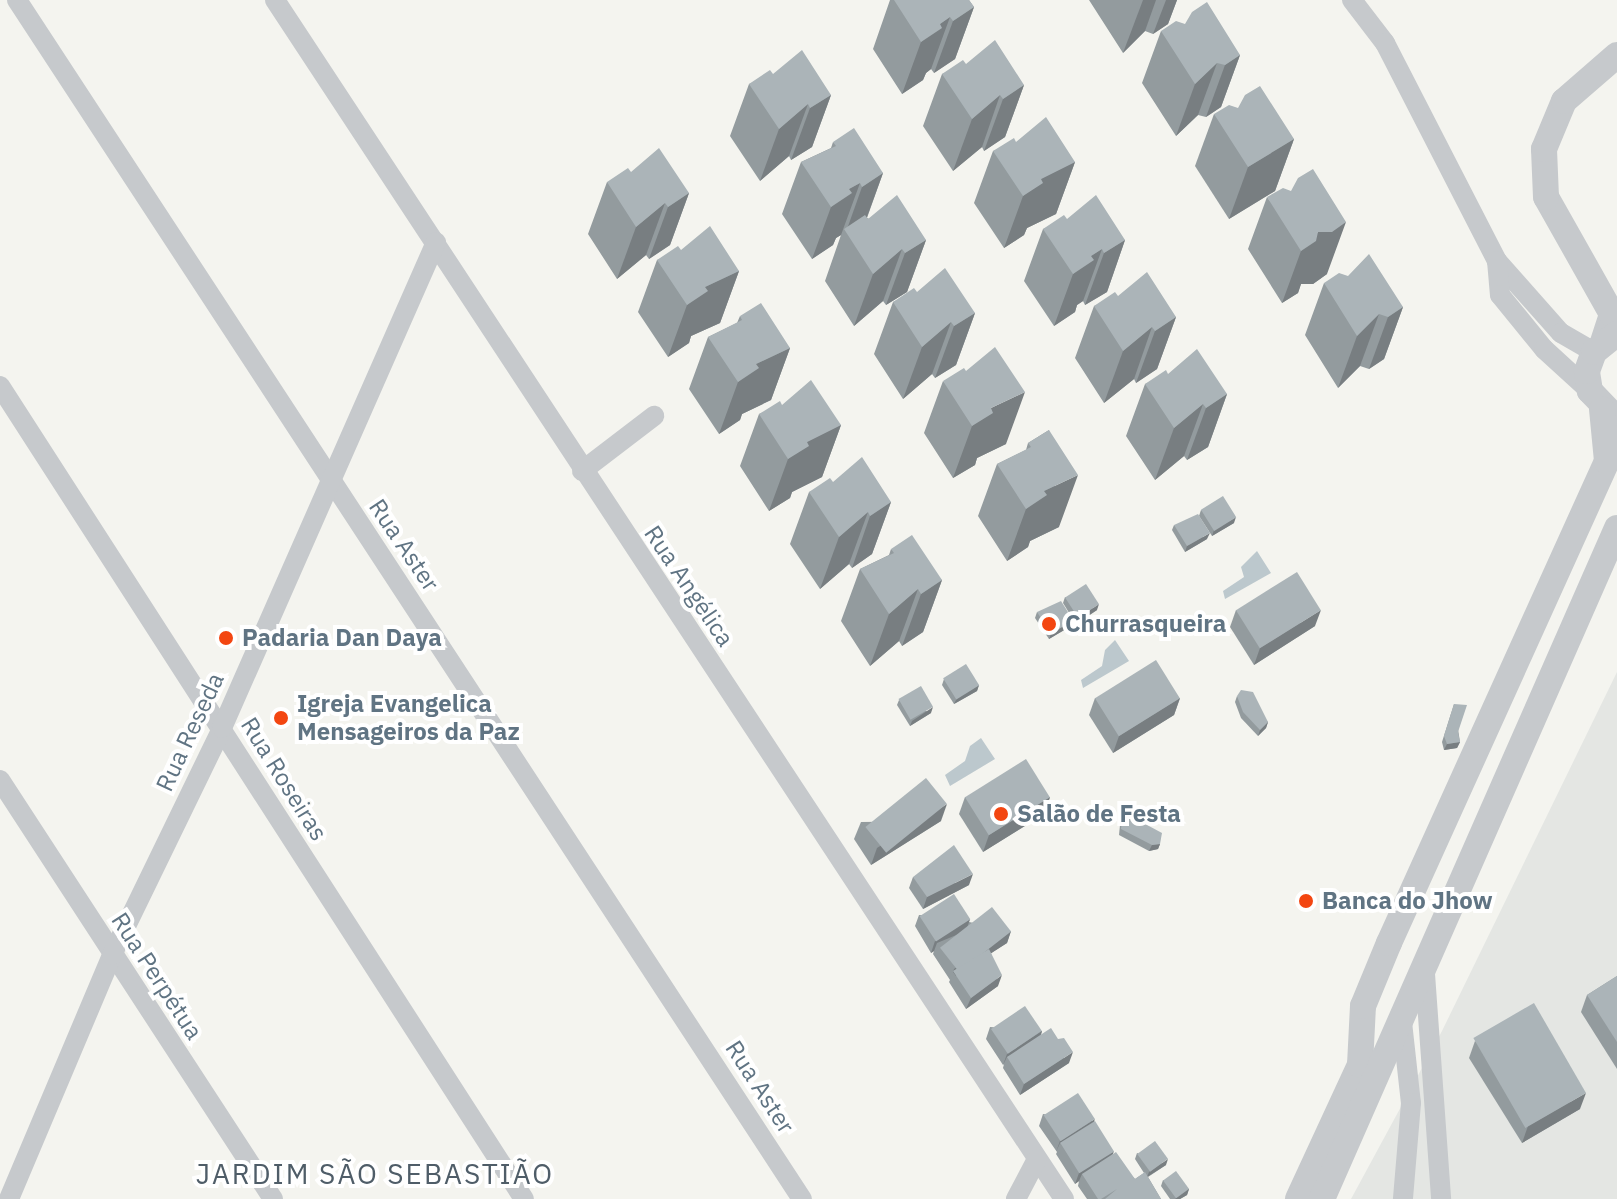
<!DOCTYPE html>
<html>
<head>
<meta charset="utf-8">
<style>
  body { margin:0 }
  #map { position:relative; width:1617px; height:1199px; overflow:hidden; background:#f4f4ef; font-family:"IBM Plex Sans",sans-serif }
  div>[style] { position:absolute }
  .built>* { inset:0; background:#e4e6e3 }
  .water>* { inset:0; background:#bcc8cd }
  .minor>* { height:20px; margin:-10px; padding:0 10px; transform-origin:10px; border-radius:10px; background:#c6c9cc }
  .tertiary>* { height:26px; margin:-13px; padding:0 13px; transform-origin:13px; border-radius:13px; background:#c6c9cc }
  .wall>* { inset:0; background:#939b9e }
  .shaded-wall>* { inset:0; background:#787e81 }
  .building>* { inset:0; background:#abb4b8; transform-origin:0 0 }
  .dots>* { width:22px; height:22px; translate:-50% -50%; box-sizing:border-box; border:4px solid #fff; border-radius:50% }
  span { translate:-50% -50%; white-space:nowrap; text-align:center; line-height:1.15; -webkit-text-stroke:8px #fff; paint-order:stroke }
  .street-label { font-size:24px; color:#607483 }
  .poi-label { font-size:24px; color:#607483; font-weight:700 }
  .left { translate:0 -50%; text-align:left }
  .quarter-label { font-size:28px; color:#4f5d68; letter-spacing:2px }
</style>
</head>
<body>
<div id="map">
  <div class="built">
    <div style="clip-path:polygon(1617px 672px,1617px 1199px,1351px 1199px,1442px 1031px)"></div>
  </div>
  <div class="water">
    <div style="clip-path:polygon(1257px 551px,1271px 573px,1225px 599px,1223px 591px,1244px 577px,1241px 567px)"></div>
    <div style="clip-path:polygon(1115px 640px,1129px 661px,1083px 688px,1081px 680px,1102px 666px,1105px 650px)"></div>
    <div style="clip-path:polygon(981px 738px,995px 759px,950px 786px,945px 775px,965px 761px,970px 746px)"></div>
  </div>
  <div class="minor">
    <div style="left:17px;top:0;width:1433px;rotate:56.79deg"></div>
    <div style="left:275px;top:0;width:1435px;rotate:56.65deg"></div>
    <div style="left:1352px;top:0;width:54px;rotate:52.5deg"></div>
    <div style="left:1385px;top:43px;width:245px;rotate:62.8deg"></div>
    <div style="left:1497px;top:261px;width:96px;rotate:48.4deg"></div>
    <div style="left:1561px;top:333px;width:38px;rotate:30deg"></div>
    <div style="left:1497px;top:261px;width:34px;rotate:85deg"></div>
    <div style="left:1500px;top:295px;width:70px;rotate:50.8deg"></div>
    <div style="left:1544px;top:349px;width:62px;rotate:42.4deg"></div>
    <div style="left:0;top:386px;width:967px;rotate:57.2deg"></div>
    <div style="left:582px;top:471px;width:91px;rotate:-37.4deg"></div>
    <div style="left:0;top:780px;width:500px;rotate:56.91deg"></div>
    <div style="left:1425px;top:974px;width:226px;rotate:85.9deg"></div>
    <div style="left:1402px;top:1022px;width:81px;rotate:83.7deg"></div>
    <div style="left:1411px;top:1103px;width:96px;rotate:94.8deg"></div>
    <div style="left:9px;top:1199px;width:265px;rotate:-67.1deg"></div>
    <div style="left:112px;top:955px;width:252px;rotate:-64.1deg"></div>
    <div style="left:222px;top:728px;width:531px;rotate:-66.23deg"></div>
    <div style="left:1016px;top:1199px;width:45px;rotate:-62.3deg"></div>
  </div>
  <div class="tertiary">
    <div style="left:1603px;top:342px;width:29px;rotate:-72deg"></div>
    <div style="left:1612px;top:314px;width:134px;rotate:-119.4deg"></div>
    <div style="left:1546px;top:197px;width:48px;rotate:-92.4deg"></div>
    <div style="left:1544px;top:149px;width:52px;rotate:-67.4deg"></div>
    <div style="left:1564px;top:101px;width:70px;rotate:-41deg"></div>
    <div style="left:1614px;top:416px;width:35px;rotate:-134deg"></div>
    <div style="left:1590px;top:391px;width:20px;rotate:-99deg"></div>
    <div style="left:1587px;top:371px;width:20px;rotate:-70deg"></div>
    <div style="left:1594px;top:352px;width:28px;rotate:-39deg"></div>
    <div style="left:1298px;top:1199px;width:148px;rotate:-65.2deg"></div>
    <div style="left:1360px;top:1065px;width:59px;rotate:-87.1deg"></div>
    <div style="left:1363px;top:1006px;width:68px;rotate:-67.6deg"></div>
    <div style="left:1389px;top:943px;width:529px;rotate:-65.66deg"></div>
    <div style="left:1607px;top:461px;width:52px;rotate:-95.5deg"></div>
    <div style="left:1322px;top:1199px;width:733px;rotate:-66.27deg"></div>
  </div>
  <div class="wall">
    <div style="clip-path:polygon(890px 0,969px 0,974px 7px,955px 59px,934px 73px,931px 69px,926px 73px,923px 80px,902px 94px,873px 49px)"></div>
    <div style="clip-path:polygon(1089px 0,1177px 0,1168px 24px,1153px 34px,1145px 31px,1123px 53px)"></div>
    <div style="clip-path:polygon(1161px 31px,1240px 55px,1221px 107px,1206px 117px,1198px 115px,1176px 136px,1142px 83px)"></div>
    <div style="clip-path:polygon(966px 64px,1024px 85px,1005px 137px,984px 151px,982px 147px,953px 171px,923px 126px,942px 74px)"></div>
    <div style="clip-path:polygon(773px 74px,831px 95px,812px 147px,791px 160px,789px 156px,760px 181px,730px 136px,749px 84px)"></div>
    <div style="clip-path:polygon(1214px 114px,1294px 139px,1275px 191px,1229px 219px,1195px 166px)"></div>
    <div style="clip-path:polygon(833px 142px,883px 173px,867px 218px,926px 240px,907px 292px,886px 305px,883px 301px,854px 326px,825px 281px,841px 235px,836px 238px,833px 245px,812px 259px,782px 214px,801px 162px,831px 148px)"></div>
    <div style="clip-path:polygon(1016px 142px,1075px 162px,1056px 214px,1027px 228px,1024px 235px,1004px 248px,974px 203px,993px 151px)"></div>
    <div style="clip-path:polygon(607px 182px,689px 193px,670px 245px,649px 259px,646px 255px,617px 279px,588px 234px)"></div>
    <div style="clip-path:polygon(1267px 197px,1327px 274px,1313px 284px,1301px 284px,1298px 293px,1282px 303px,1248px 249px)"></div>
    <div style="clip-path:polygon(1067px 219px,1125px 240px,1107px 292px,1085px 305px,1083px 301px,1077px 305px,1075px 312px,1054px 326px,1024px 281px,1043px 229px)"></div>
    <div style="clip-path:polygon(681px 250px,739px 271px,720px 323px,691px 336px,689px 343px,668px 357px,638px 312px,657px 260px)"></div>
    <div style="clip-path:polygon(1324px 283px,1403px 307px,1384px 359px,1369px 369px,1360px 366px,1338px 388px,1305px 335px)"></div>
    <div style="clip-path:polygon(917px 292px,975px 313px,956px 365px,935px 378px,932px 374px,903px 399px,874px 354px,893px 302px)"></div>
    <div style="clip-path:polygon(1118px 296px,1176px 317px,1157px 369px,1136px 383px,1134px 379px,1104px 403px,1075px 358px,1094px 306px)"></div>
    <div style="clip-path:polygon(740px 316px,790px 348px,771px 400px,742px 414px,740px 420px,719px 434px,689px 389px,708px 337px,737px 323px)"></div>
    <div style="clip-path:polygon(1168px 374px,1227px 394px,1208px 447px,1187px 460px,1184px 456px,1155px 480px,1126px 436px,1145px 384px)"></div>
    <div style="clip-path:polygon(943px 381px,1006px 444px,977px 458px,975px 465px,953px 478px,924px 433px)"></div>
    <div style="clip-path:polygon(782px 405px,841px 425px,822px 477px,792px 492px,790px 498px,769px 511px,740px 466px,759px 414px)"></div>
    <div style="clip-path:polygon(1049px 430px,1059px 527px,1030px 541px,1028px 547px,1007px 561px,978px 516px,997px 464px,1026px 450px,1028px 443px)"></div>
    <div style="clip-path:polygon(833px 482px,891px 502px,872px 554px,852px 568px,849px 564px,820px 589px,790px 544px,809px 492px)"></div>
    <div style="clip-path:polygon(1201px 510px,1234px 523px,1212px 536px,1199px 516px)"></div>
    <div style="clip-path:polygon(1174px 525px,1207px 539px,1185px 552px,1172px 530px)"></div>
    <div style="clip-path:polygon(891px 549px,942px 580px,923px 632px,902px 646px,899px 641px,870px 666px,841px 621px,860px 569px,889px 555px)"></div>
    <div style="clip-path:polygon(1065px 597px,1097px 610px,1076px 624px,1063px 603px)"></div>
    <div style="clip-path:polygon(1236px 610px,1315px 626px,1254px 665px,1230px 627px)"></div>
    <div style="clip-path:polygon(1037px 612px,1071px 626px,1049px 639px,1035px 618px)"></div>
    <div style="clip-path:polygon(944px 679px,979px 685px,977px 691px,954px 704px,942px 685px)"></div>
    <div style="clip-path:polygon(1237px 696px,1268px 722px,1266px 728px,1258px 736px,1241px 718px,1235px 702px)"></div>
    <div style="clip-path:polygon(1095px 698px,1180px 698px,1174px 715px,1113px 753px,1089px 715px)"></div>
    <div style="clip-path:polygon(899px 700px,931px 713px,910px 726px,897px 705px)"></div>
    <div style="clip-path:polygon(1454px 704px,1460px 742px,1457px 748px,1444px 750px,1442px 742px)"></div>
    <div style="clip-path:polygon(965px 797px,1050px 797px,1044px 814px,983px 852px,959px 814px)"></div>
    <div style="clip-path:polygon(1122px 819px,1160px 844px,1158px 849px,1149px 851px,1119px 835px,1120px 825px)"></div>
    <div style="clip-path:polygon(941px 821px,871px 865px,854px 839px,861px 822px)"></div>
    <div style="clip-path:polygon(913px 877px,969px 885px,923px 909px,909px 888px)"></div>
    <div style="clip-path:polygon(919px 915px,970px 919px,969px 922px,1011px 931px,1007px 943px,991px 953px,998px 986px,966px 1009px,949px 982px,950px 980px,933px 954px,934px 951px,931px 953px,915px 926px)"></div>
    <div style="clip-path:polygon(1617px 976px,1617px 1069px,1581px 1012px,1587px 995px)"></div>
    <div style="clip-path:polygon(990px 1027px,1042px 1031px,1041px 1035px,1069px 1063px,1020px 1095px,1003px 1068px,1004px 1064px,1003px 1065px,986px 1039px)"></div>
    <div style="clip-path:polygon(1475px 1041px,1580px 1109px,1522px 1143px,1469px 1058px)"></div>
    <div style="clip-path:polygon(1043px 1114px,1094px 1121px,1112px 1155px,1135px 1179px,1144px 1173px,1135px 1159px,1137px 1153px,1166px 1165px,1148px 1177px,1161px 1199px,1087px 1199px,1078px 1186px,1079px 1181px,1075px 1184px,1056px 1154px,1057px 1152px,1039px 1126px)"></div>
    <div style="clip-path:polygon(1163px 1180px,1189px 1189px,1187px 1195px,1180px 1199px,1170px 1199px,1161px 1186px)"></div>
  </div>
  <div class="shaded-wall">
    <div style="clip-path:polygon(1143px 0,1156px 0,1145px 31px,1123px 53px)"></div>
    <div style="clip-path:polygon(1166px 0,1177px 0,1168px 24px,1153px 34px)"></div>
    <div style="clip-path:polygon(974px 7px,955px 59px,934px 73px,953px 21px)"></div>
    <div style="clip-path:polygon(950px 17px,931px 69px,926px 73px,923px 80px,902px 94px,921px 42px,940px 24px)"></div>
    <div style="clip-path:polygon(1240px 55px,1221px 107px,1206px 117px,1225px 65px)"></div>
    <div style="clip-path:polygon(1217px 63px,1198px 115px,1176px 136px,1195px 84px)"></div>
    <div style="clip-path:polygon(1024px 85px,1005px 137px,984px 151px,1003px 99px)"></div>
    <div style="clip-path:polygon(831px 95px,812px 147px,791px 160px,810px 108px)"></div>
    <div style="clip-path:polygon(1000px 95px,982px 147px,953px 171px,972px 119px)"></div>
    <div style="clip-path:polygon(808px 104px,789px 156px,760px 181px,779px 129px)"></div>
    <div style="clip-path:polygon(1294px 139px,1275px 191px,1229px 219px,1248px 167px)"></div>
    <div style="clip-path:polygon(1075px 162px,1056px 214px,1027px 228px,1024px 235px,1004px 248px,1023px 196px,1041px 179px)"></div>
    <div style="clip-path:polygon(883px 173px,864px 225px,846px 232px,862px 187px)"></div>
    <div style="clip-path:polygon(860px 183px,841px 235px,836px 238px,833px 245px,812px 259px,831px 207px,849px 189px)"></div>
    <div style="clip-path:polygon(689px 193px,670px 245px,649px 259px,668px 207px)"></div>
    <div style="clip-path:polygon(665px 203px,646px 255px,617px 279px,636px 227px)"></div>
    <div style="clip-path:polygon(1346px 222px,1327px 274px,1313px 284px,1301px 284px,1298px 293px,1282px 303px,1301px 251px,1318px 232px)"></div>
    <div style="clip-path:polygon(926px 240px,907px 292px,886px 305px,905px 253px)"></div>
    <div style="clip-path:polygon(1125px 240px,1107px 292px,1085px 305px,1104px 253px)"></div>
    <div style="clip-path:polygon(902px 249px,883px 301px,854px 326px,873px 274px)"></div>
    <div style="clip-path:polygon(1102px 249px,1083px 301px,1077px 305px,1075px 312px,1054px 326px,1073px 274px,1091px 256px)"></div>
    <div style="clip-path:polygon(739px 271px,720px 323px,691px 336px,689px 343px,668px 357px,687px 305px,705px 287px)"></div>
    <div style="clip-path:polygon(1403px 307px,1384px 359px,1369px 369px,1388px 317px)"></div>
    <div style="clip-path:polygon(975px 313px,956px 365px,935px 378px,954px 326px)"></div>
    <div style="clip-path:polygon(1379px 314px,1360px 366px,1338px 388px,1357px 336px)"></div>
    <div style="clip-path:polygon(1176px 317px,1157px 369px,1136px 383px,1155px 331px)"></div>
    <div style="clip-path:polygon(951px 322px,932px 374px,903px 399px,922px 347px)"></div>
    <div style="clip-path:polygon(1152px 327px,1134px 379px,1104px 403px,1123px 351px)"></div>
    <div style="clip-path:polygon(790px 348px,771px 400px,742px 414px,740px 420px,719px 434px,738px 382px,756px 364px)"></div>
    <div style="clip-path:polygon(1025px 392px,1006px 444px,977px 458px,975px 465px,953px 478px,972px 426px,991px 408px)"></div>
    <div style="clip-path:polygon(1227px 394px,1208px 447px,1187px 460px,1206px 408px)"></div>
    <div style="clip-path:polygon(1203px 404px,1184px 456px,1155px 480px,1174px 428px)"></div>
    <div style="clip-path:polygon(841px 425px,822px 477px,792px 492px,790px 498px,769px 511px,788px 459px,807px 442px)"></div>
    <div style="clip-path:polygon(1078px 475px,1059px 527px,1030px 541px,1028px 547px,1007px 561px,1026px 509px,1044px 491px)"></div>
    <div style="clip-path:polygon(891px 502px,872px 554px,852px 568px,870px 516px)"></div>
    <div style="clip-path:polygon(868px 512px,849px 564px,820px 589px,839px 537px)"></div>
    <div style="clip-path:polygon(1236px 517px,1234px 523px,1212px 536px,1214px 530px)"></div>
    <div style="clip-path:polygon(1210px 533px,1207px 539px,1185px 552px,1187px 546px)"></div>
    <div style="clip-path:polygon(942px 580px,923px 632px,902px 646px,921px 594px)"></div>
    <div style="clip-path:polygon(918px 589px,899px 641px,870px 666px,889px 614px)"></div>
    <div style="clip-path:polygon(1099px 604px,1097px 610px,1076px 624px,1078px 618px)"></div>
    <div style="clip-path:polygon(1321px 610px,1315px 626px,1254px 665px,1260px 648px)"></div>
    <div style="clip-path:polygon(1073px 620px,1071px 626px,1049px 639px,1051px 634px)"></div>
    <div style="clip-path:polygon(979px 685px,977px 691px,954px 704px,957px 698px)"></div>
    <div style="clip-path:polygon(1180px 698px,1174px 715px,1113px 753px,1119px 736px)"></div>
    <div style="clip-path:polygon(933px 707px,931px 713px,910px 726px,912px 721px)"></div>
    <div style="clip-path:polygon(1268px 722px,1266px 728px,1258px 736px,1260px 730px)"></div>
    <div style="clip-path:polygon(1460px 742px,1457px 748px,1444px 750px,1447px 744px)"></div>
    <div style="clip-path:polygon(1050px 797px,1044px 814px,983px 852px,989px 835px)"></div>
    <div style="clip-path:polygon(947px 804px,941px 821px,871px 865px,877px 848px)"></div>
    <div style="clip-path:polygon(1160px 844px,1158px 849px,1149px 851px,1152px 845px)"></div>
    <div style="clip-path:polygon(973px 874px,969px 885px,923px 909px,927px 897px)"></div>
    <div style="clip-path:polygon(970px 919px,966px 931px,937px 943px,934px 951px,931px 953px,935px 941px)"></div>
    <div style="clip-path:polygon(1011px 931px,1007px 943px,956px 976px,953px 972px,954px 969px)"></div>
    <div style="clip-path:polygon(1002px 975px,998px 986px,966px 1009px,971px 998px)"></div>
    <div style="clip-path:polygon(1042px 1031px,1038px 1043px,1007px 1057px,1003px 1065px,1007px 1054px)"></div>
    <div style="clip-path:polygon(1073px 1052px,1069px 1063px,1020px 1095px,1024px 1084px)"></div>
    <div style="clip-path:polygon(1586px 1093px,1580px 1109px,1522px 1143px,1528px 1126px)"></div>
    <div style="clip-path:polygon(1095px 1119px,1091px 1130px,1060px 1143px,1056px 1152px,1060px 1141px)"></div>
    <div style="clip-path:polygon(1114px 1151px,1110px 1162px,1082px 1174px,1079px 1181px,1075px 1184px,1079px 1173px)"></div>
    <div style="clip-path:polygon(1168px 1159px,1166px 1165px,1147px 1177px,1149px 1172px)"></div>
    <div style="clip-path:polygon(1189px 1189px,1187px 1195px,1180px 1199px,1175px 1199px)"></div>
  </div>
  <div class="building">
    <div style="clip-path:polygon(894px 0,969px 0,974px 7px,953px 21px,950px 17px,940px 24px,942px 28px,921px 42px)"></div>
    <div style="clip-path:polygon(1207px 2px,1240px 55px,1225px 65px,1217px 63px,1195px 84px,1161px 31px,1176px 21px,1185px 24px,1192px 12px)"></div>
    <div style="clip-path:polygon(995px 40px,1024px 85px,1003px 99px,1000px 95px,972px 119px,942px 74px,963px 60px,966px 64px)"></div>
    <div style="clip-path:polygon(802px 50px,831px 95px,810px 108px,808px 104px,779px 129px,749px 84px,770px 70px,773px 74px)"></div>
    <div style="clip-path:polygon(1260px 86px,1294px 139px,1248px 167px,1214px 114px,1229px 105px,1238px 108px,1245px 95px)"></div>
    <div style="clip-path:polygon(1046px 117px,1075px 162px,1041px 179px,1043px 183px,1023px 196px,993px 151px,1014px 138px,1016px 142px)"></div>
    <div style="clip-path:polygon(854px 128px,883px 173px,862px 187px,860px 183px,849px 189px,852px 193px,831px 207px,801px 162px,836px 146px,833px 142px)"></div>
    <div style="clip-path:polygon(659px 148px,689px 193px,668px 207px,665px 203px,636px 227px,607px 182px,628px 168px,631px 172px)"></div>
    <div style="clip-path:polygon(1313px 169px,1346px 222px,1332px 232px,1318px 232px,1316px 241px,1301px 251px,1267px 197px,1283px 188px,1291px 191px,1298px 178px)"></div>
    <div style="clip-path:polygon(897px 195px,926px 240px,905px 253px,902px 249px,873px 274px,844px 229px,865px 215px,868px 219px)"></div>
    <div style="clip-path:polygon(1096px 195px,1125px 240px,1104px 253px,1102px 249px,1091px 256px,1094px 260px,1073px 274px,1043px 229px,1064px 215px,1067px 219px)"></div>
    <div style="clip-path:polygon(710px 226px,739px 271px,705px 287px,708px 291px,687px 305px,657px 260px,678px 246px,681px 250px)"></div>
    <div style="clip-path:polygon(1369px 254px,1403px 307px,1388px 317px,1379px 314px,1357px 336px,1324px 283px,1339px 273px,1348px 276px)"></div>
    <div style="clip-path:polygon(945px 268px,975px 313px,954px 326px,951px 322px,922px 347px,893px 302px,914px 288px,917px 292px)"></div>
    <div style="clip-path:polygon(1147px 272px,1176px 317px,1155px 331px,1152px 327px,1123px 351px,1094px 306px,1115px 292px,1118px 296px)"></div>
    <div style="clip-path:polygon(761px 303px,790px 348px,756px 364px,759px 368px,738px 382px,708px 337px,742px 320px,740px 316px)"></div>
    <div style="clip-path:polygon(995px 347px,1025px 392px,991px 408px,993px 413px,972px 426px,943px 381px,964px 368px,966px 371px)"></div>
    <div style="clip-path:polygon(1197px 349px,1227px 394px,1206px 408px,1203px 404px,1174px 428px,1145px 384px,1166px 370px,1168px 374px)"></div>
    <div style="clip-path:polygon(811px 380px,841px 425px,807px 442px,809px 446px,788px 459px,759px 414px,780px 401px,782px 405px)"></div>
    <div style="clip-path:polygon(1049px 430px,1078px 475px,1044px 491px,1047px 495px,1026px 509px,997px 464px,1031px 447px,1028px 443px)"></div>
    <div style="clip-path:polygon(862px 457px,891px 502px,870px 516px,868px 512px,839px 537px,809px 492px,830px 478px,833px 482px)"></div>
    <div style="left:1223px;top:496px;width:25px;height:26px;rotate:58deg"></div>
    <div style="clip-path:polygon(1198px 514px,1210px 533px,1187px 546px,1174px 525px)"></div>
    <div style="clip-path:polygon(912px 535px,942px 580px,921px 594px,918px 589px,889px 614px,860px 569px,894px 553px,891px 549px)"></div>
    <div style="left:1297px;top:572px;width:45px;height:72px;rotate:58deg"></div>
    <div style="left:1086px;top:584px;width:24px;height:25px;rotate:57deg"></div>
    <div style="clip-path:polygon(1061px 601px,1073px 620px,1051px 634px,1037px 612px)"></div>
    <div style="left:1156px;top:660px;width:45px;height:72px;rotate:58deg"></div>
    <div style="left:966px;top:664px;width:25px;height:27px;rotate:58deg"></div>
    <div style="left:921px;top:686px;width:24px;height:26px;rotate:60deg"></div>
    <div style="clip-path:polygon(1241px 690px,1253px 692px,1268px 722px,1260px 730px,1243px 712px,1237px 696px)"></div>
    <div style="clip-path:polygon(1454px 704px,1467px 705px,1458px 732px,1460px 742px,1447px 744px,1444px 736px)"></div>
    <div style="left:1026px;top:759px;width:45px;height:72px;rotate:58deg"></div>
    <div style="left:926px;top:778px;width:33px;height:78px;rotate:51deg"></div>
    <div style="clip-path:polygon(1134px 818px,1162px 833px,1160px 844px,1152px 845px,1121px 829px,1122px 819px)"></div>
    <div style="clip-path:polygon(954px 845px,973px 874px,927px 897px,913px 877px)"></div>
    <div style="left:954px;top:894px;width:30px;height:41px;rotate:57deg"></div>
    <div style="left:992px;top:907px;width:31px;height:66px;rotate:52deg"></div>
    <div style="clip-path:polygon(989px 949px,1002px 975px,971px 998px,953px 971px)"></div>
    <div style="clip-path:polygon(1617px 976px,1617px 1042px,1587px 995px)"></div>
    <div style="left:1534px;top:1003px;width:104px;height:70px;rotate:60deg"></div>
    <div style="left:1025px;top:1006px;width:30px;height:41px;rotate:56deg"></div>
    <div style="clip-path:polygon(1051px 1028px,1058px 1039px,1064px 1038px,1073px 1052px,1024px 1084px,1007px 1057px)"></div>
    <div style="left:1078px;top:1093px;width:31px;height:41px;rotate:57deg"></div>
    <div style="left:1095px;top:1121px;width:36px;height:41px;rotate:58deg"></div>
    <div style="left:1155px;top:1141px;width:22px;height:22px;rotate:54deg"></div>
    <div style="clip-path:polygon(1116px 1152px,1135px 1179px,1145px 1172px,1161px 1199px,1105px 1199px,1117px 1189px,1101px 1199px,1098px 1199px,1082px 1174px)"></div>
    <div style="left:1176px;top:1171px;width:22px;height:16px;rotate:54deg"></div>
  </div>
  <div class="dots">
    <div style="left:1049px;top:624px;background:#f34611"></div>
    <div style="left:226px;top:638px;background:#f34611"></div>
    <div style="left:281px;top:718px;background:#f34611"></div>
    <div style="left:1001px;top:814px;background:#f34611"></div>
    <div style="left:1306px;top:901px;background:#f34611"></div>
  </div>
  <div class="street-label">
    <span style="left:404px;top:545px;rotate:56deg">Rua Aster</span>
    <span style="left:689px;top:586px;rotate:56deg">Rua Angélica</span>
    <span style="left:190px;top:732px;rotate:-65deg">Rua Reseda</span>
    <span style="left:284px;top:779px;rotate:58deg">Rua Roseiras</span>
    <span style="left:157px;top:976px;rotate:57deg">Rua Perpétua</span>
    <span style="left:760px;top:1087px;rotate:57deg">Rua Aster</span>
  </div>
  <div class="poi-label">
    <span class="left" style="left:1065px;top:624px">Churrasqueira</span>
    <span class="left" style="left:242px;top:638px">Padaria Dan Daya</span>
    <span class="left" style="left:297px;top:718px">Igreja Evangelica<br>Mensageiros da Paz</span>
    <span class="left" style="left:1017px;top:814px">Salão de Festa</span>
    <span class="left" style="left:1322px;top:901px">Banca do Jhow</span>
  </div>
  <div class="quarter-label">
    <span style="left:375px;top:1174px">JARDIM SÃO SEBASTIÃO</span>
  </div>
</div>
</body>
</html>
